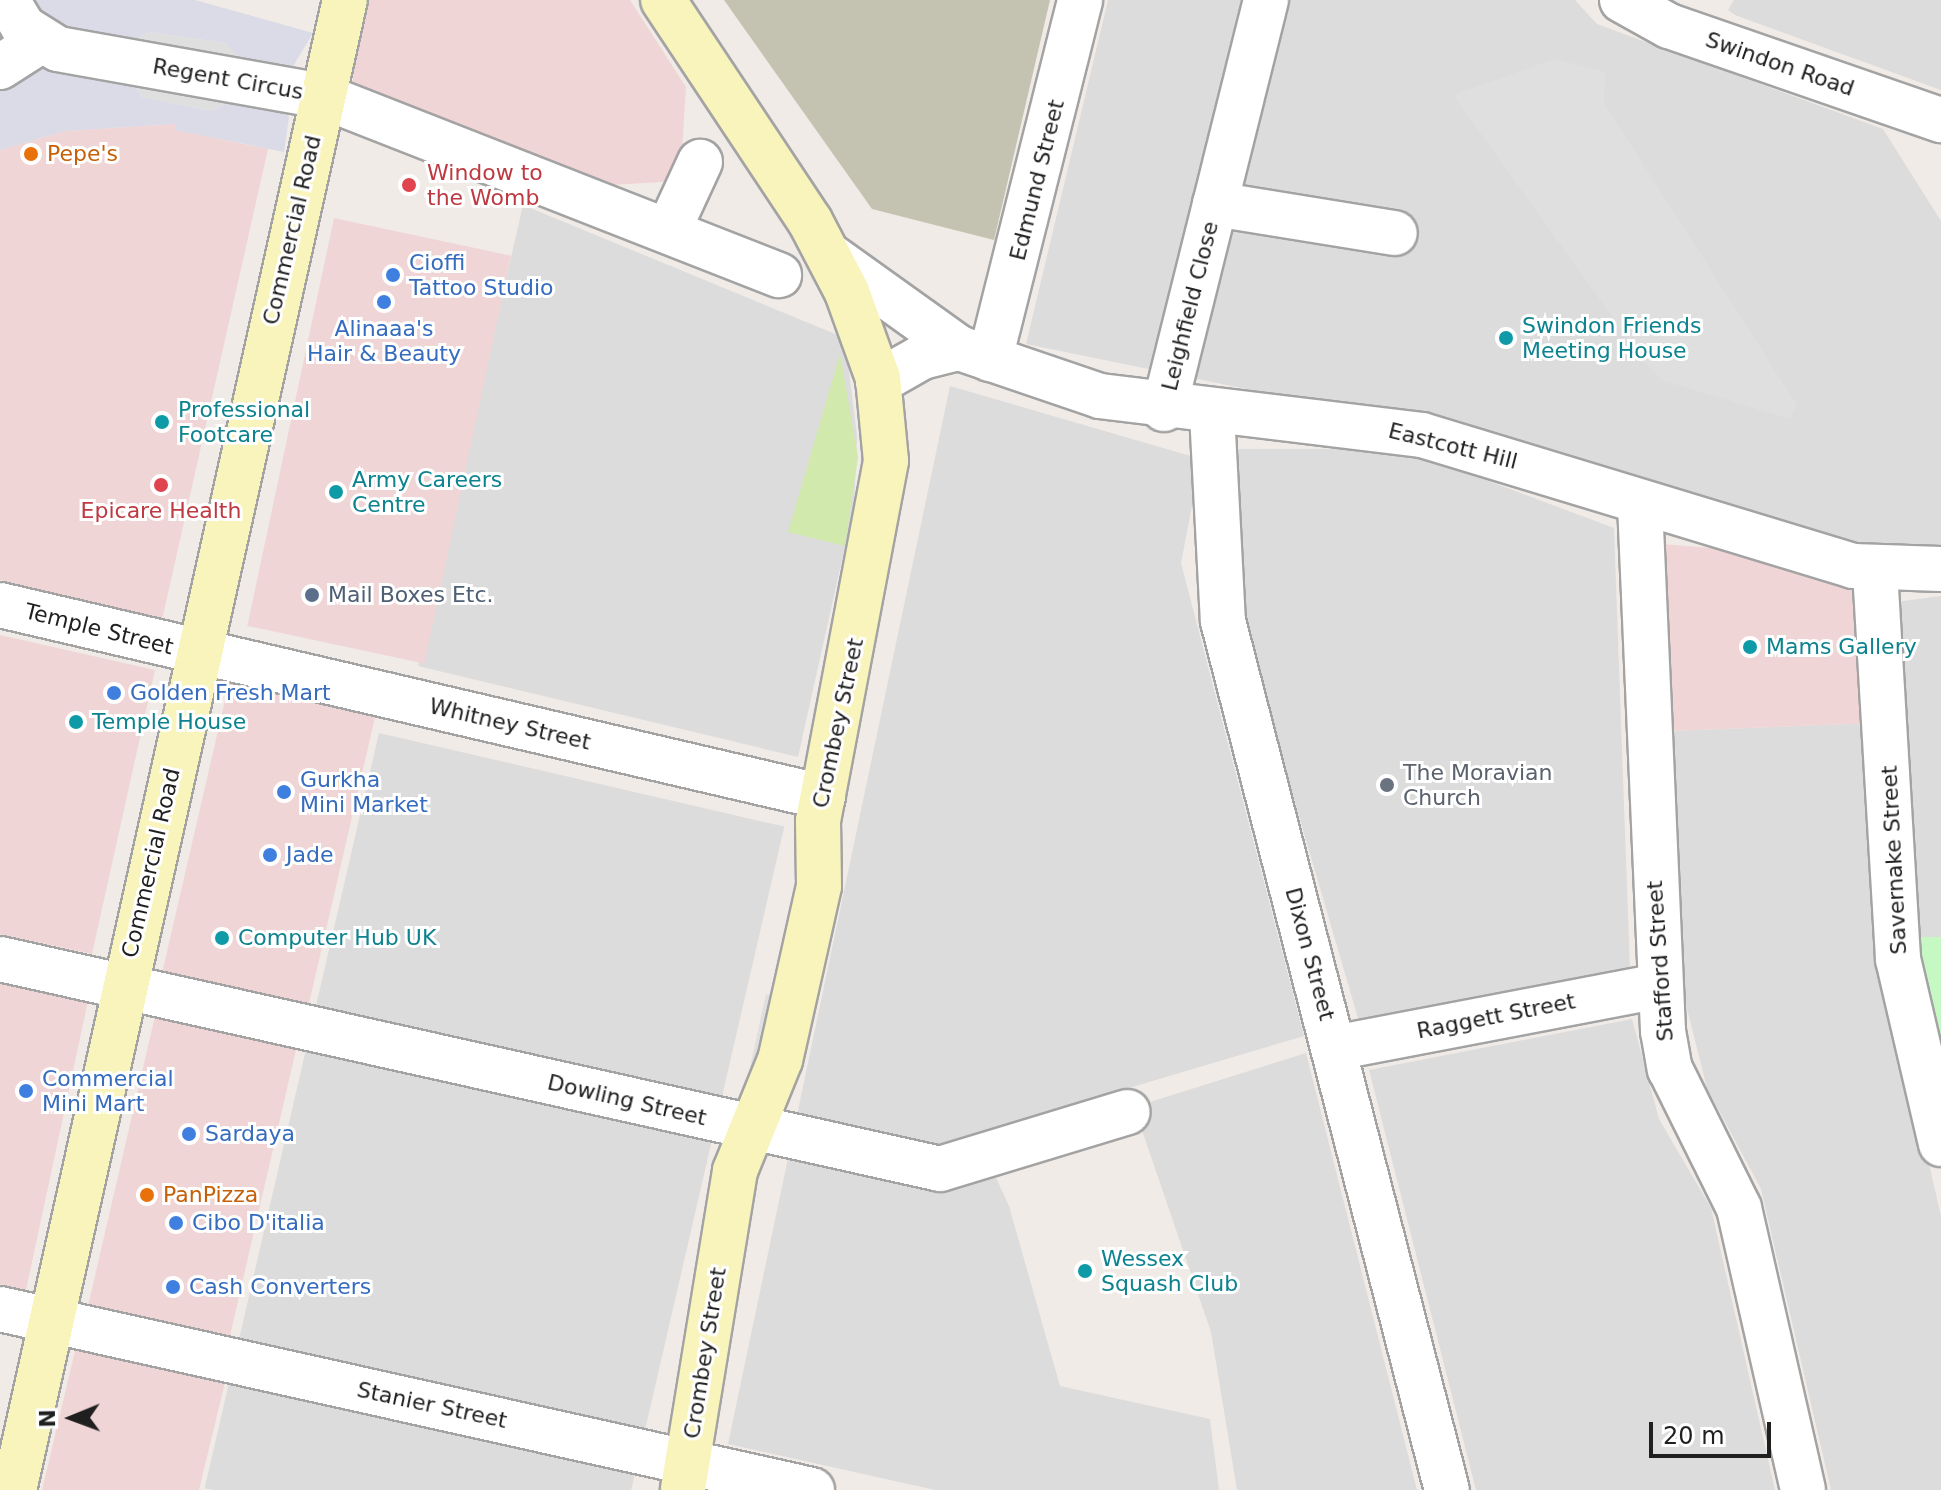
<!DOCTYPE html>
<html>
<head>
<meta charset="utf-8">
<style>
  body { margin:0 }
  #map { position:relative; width:1941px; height:1490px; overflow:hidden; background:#f0ebe6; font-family:"DejaVu Sans",sans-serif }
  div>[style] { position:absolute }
  .residential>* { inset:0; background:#dddcdc; transform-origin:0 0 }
  .commercial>* { inset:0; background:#f0d5d7; transform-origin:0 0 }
  .construction>* { inset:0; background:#c4c2b1 }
  .grass>* { inset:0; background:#d1e9ad }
  .park>* { inset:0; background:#c6f8c4 }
  .parking>* { inset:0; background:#dfdfdf }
  .plaza>* { inset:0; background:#dadbe6 }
  .roads { filter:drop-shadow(2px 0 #a3a3a3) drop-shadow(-2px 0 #a3a3a3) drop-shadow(0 2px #a3a3a3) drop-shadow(0 -2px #a3a3a3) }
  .street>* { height:44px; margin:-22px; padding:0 22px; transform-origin:22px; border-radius:22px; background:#fff }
  .secondary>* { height:44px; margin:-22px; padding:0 22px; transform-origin:22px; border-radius:22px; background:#f8f4bb }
  .dots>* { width:22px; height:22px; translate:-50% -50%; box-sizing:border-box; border:4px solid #fff; border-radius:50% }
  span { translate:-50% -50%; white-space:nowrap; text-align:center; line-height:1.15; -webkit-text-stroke:6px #fff; paint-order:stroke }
  .street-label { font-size:22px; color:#1f1f1f }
  .food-label { font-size:22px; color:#c56008 }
  .left { translate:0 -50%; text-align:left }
  .health-label { font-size:22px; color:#be3a42 }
  .shop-label { font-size:22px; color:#366cbe }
  .culture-label { font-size:22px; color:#0d838f }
  .service-label { font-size:22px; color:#4e5e75 }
  .worship-label { font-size:22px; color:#5b616d }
  .north { position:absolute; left:32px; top:1378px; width:80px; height:80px; -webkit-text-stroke:6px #fff; paint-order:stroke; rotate:269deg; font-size:22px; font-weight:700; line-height:32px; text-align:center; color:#1f1f1f }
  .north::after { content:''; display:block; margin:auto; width:28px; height:36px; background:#1f1f1f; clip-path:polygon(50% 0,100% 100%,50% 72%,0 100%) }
  .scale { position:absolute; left:1649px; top:1422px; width:122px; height:36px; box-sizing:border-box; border:4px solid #1f1f1f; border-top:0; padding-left:10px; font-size:24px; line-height:28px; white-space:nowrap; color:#1f1f1f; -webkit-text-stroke:6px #fff; paint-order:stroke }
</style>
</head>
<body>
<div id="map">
  <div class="residential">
    <div style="clip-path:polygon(1108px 0,1575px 0,1597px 24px,1883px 129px,1941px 221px,1941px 552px,1870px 556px,1378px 416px,1026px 344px)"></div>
    <div style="clip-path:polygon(1734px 0,1941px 0,1941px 90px,1735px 15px,1728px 10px)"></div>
    <div style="clip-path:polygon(523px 205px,845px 338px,857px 436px,854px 506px,798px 757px,418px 666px)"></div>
    <div style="clip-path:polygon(950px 386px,1201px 459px,1181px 563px,1304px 1036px,960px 1138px,968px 1177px,993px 1171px,1009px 1206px,1060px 1386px,1210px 1419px,1219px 1490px,935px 1490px,728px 1444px)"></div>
    <div style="clip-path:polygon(1230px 449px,1362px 449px,1435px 461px,1614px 528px,1630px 970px,1360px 1025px,1240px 614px)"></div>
    <div style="clip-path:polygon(1941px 596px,1941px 937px,1914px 937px,1896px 602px)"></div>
    <div style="clip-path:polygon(1875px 723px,1912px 1090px,1941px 1216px,1941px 1490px,1831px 1490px,1761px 1189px,1707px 1088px,1685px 1001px,1672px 731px)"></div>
    <div style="left:379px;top:733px;width:416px;height:775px;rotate:13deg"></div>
    <div style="clip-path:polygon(1632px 1019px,1659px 1119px,1711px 1208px,1775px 1490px,1476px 1490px,1369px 1070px)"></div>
    <div style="clip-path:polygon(1306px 1053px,1417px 1490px,1237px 1490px,1211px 1332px,1134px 1107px)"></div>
  </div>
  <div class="commercial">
    <div style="clip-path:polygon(365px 0,630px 0,686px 87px,681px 167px,663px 182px,610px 185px,392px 118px,351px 92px)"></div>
    <div style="clip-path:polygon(175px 124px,176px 130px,268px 149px,162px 620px,0 580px,0 150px,65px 131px)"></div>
    <div style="left:334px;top:218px;width:181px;height:417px;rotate:12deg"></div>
    <div style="clip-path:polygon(1662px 544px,1723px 549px,1863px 592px,1875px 723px,1672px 731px)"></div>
    <div style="clip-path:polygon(0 635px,155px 670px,92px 954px,0 934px)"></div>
    <div style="left:229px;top:683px;width:150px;height:304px;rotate:13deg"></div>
    <div style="clip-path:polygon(0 968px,91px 987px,26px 1290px,0 1284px)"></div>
    <div style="left:155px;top:1016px;width:145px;height:300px;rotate:13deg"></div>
    <div style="clip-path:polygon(79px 1334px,228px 1370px,199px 1490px,42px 1490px)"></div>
  </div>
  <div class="construction">
    <div style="clip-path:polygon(724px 0,1050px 0,994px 240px,872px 209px)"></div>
  </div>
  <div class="grass">
    <div style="clip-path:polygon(840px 354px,858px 457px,845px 546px,788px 532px)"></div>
  </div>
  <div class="park">
    <div style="clip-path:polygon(1914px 937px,1941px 937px,1941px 1067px)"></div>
  </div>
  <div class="parking">
    <div style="clip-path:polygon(148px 32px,226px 43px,246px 66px,125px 47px)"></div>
    <div style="clip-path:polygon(1555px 59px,1605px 72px,1604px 103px,1797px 405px,1790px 419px,1664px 381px,1647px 365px,1453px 95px)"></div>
    <div style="clip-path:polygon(126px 73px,246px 95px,211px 111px,142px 97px)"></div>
    <div style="clip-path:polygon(766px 994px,779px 997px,766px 1052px,745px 1090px)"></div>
  </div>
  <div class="plaza">
    <div style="clip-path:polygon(23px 0,195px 0,313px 33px,292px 68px,246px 66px,226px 43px,148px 32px,125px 47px,60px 35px)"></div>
    <div style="clip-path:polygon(47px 65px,126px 73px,142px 97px,211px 111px,246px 95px,278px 104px,289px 117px,284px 152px,175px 130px,175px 124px,65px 131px,0 150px,0 90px)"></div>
  </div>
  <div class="roads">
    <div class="street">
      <div style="left:7px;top:0;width:31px;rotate:59deg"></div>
      <div style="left:23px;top:27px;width:41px;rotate:32.2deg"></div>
      <div style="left:58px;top:49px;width:268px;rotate:10.1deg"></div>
      <div style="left:322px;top:96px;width:491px;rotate:21.4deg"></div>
      <div style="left:1622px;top:0;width:54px;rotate:29deg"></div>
      <div style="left:1669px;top:26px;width:288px;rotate:19.1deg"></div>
      <div style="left:0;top:67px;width:46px;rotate:-32.7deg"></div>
      <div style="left:1215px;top:204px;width:182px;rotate:9.2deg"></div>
      <div style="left:669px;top:229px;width:74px;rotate:-65.2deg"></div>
      <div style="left:829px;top:255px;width:160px;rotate:35.6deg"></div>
      <div style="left:959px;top:348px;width:149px;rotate:18.8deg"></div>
      <div style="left:1100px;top:396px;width:324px;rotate:6.9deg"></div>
      <div style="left:1422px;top:435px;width:450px;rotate:16.9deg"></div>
      <div style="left:1853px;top:566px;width:88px;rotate:2deg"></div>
      <div style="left:990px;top:359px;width:370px;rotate:-75.9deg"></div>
      <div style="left:878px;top:382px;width:51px;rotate:-29.6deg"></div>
      <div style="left:922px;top:357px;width:38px;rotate:-14deg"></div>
      <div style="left:1164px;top:409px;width:422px;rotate:-76deg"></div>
      <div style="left:1212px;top:413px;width:208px;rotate:87deg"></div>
      <div style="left:1223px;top:621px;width:897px;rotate:75.55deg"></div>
      <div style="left:1640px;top:504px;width:528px;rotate:87.5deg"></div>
      <div style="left:1663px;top:1031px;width:39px;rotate:80deg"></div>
      <div style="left:1670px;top:1069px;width:155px;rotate:63.6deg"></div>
      <div style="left:1739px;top:1208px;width:289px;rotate:77.2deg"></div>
      <div style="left:1875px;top:571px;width:389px;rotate:86.6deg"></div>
      <div style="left:1898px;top:959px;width:190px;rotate:76.9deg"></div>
      <div style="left:0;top:605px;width:845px;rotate:13.13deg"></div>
      <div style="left:0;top:959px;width:963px;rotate:12.59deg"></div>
      <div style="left:940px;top:1169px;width:196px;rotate:-16.9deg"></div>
      <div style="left:1334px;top:1048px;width:331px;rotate:-10.8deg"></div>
      <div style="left:0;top:1309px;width:832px;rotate:12.57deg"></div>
    </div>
    <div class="secondary">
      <div style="left:663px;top:0;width:265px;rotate:56.4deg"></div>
      <div style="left:810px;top:221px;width:80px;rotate:62.5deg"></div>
      <div style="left:847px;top:292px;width:91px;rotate:70.2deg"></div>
      <div style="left:878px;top:378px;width:83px;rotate:84.5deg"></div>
      <div style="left:886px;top:461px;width:366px;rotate:100.7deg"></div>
      <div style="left:818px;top:821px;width:65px;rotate:89.1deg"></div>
      <div style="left:819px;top:886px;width:178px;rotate:102.6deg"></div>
      <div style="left:780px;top:1060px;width:120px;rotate:112.1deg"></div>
      <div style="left:735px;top:1171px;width:323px;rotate:99.3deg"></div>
      <div style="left:14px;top:1490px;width:1526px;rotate:-77.48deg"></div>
    </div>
  </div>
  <div class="dots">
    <div style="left:31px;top:154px;background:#e8710a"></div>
    <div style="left:409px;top:185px;background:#e0444e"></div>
    <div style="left:393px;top:275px;background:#3f7fe0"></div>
    <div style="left:384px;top:302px;background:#3f7fe0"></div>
    <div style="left:1506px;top:338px;background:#0f9aa8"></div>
    <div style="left:162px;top:422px;background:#0f9aa8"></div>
    <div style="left:161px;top:485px;background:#e0444e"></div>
    <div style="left:336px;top:492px;background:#0f9aa8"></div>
    <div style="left:312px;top:595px;background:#5c6f8a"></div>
    <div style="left:1750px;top:647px;background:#0f9aa8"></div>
    <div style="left:114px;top:693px;background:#3f7fe0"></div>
    <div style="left:76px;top:722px;background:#0f9aa8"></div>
    <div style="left:1387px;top:785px;background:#6b7280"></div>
    <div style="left:284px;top:792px;background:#3f7fe0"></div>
    <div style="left:270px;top:855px;background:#3f7fe0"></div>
    <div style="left:222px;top:938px;background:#0f9aa8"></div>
    <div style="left:26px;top:1091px;background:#3f7fe0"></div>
    <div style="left:189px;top:1134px;background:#3f7fe0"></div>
    <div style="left:147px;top:1195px;background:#e8710a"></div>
    <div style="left:176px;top:1223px;background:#3f7fe0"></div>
    <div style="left:1085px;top:1271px;background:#0f9aa8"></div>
    <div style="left:173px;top:1287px;background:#3f7fe0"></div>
  </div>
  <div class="street-label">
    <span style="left:1780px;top:64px;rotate:19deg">Swindon Road</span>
    <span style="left:228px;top:79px;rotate:10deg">Regent Circus</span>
    <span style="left:1037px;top:180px;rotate:-76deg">Edmund Street</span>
    <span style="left:292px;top:230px;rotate:-77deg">Commercial Road</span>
    <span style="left:1190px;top:306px;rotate:-76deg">Leighfield Close</span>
    <span style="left:1453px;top:446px;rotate:14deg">Eastcott Hill</span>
    <span style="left:99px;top:629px;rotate:14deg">Temple Street</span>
    <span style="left:838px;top:723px;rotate:-78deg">Crombey Street</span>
    <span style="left:510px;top:724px;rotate:13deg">Whitney Street</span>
    <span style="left:1894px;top:860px;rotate:-93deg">Savernake Street</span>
    <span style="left:151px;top:863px;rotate:-77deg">Commercial Road</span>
    <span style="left:1310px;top:954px;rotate:75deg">Dixon Street</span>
    <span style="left:1660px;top:961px;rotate:-94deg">Stafford Street</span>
    <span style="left:1496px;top:1016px;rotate:-11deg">Raggett Street</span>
    <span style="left:627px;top:1100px;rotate:13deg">Dowling Street</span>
    <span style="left:705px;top:1353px;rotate:-81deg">Crombey Street</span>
    <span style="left:432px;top:1405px;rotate:12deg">Stanier Street</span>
  </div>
  <div class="food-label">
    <span class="left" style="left:47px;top:154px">Pepe's</span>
    <span class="left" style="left:163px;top:1195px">PanPizza</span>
  </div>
  <div class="health-label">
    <span class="left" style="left:427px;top:185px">Window to<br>the Womb</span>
    <span style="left:161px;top:511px">Epicare Health</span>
  </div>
  <div class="shop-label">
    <span class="left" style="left:409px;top:275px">Cioffi<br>Tattoo Studio</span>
    <span style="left:384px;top:341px">Alinaaa's<br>Hair &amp; Beauty</span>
    <span class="left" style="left:130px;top:693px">Golden Fresh Mart</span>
    <span class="left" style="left:300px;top:792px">Gurkha<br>Mini Market</span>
    <span class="left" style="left:286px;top:855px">Jade</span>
    <span class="left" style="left:42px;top:1091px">Commercial<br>Mini Mart</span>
    <span class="left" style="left:205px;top:1134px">Sardaya</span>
    <span class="left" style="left:192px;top:1223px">Cibo D'italia</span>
    <span class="left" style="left:189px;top:1287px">Cash Converters</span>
  </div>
  <div class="culture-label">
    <span class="left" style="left:1522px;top:338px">Swindon Friends<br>Meeting House</span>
    <span class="left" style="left:178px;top:422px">Professional<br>Footcare</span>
    <span class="left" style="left:352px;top:492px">Army Careers<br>Centre</span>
    <span class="left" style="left:1766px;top:647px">Mams Gallery</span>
    <span class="left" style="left:92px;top:722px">Temple House</span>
    <span class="left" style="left:238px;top:938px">Computer Hub UK</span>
    <span class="left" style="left:1101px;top:1271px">Wessex<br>Squash Club</span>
  </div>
  <div class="service-label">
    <span class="left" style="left:328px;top:595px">Mail Boxes Etc.</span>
  </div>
  <div class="worship-label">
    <span class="left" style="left:1403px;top:785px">The Moravian<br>Church</span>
  </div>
  <div class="north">N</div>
  <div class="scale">20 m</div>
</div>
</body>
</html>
